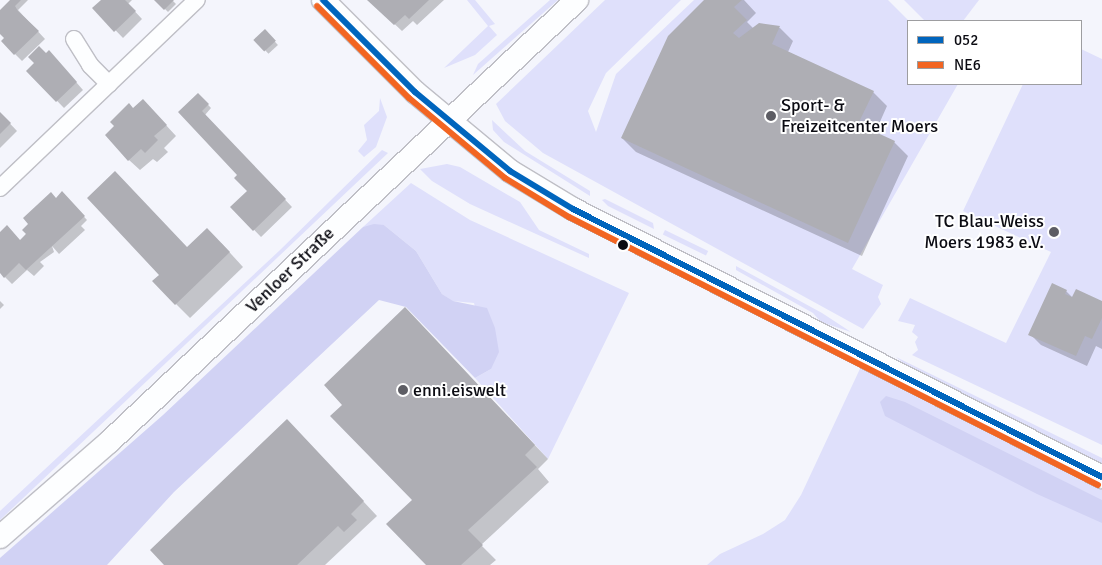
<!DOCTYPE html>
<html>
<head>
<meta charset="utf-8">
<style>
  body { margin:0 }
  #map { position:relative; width:1102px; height:565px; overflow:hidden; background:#f4f5fc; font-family:Signika,sans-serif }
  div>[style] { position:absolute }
  .green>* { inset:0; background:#dfe0fb; transform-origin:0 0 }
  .forest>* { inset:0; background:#d1d2f4 }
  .shadow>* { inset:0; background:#0003; transform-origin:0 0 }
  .building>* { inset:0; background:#aeaeb4; transform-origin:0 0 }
  .roads { filter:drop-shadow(1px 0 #bfbfc6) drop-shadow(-1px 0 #bfbfc6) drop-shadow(0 1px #bfbfc6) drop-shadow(0 -1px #bfbfc6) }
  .street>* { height:16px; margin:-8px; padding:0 8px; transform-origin:8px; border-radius:8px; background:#fdfeff }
  .secondary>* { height:22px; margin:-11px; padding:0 11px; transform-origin:11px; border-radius:11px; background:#fdfeff }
  .bus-1>* { height:6px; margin:-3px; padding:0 3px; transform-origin:3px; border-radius:3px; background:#0065bd }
  .bus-2>* { height:6px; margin:-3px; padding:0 3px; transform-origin:3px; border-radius:3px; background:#f26522 }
  .dots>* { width:14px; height:14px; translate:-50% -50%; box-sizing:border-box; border:2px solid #fff; border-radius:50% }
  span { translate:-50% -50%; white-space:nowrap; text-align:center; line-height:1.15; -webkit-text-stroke:4px #fff; paint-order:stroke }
  .poi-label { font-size:18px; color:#0b0b12 }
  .left { translate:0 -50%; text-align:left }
  .right { translate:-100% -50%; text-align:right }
  .street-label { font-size:18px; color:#0b0b12 }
  .legend { position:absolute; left:907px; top:20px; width:175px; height:65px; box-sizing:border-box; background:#fff; border:1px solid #9d9da0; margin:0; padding:6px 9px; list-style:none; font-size:15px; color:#0b0b12 }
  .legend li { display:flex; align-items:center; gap:10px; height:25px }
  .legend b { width:25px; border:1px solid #9d9da0 }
</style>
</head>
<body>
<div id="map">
  <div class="green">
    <div style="clip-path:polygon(467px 0,475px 0,495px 24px,489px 26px,497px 35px,475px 55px,444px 68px,488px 26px)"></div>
    <div style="clip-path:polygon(550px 0,558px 0,473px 75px,478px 64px)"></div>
    <div style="clip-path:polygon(605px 0,681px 0,606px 73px,588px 111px,596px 132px,616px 74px,694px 0,888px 0,909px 21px,908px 84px,958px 84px,852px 269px,883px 285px,878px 297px,881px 304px,863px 329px,543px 153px,505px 121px,496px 104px)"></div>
    <div style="clip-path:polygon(904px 0,979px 0,963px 21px,925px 21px)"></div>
    <div style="clip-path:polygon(1081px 49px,1102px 59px,1102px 445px,912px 355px,918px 350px,915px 342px,918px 337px,912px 332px,915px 325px,898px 321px,910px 298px,1006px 343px,1051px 252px,963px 211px,1023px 84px,1081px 84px)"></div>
    <div style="clip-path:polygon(380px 98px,387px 117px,376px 147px,364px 157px,358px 151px,367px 140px,364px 125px,379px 111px)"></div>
    <div style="clip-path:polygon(492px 120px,525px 151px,590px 191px,590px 196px,504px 142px,493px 130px)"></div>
    <div style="clip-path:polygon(382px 150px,388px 153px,0 520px,0 511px,279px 251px)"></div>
    <div style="clip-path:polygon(447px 164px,460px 167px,520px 202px,539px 230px,589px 254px,589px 258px,470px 204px,432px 181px,420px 169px)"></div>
    <div style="clip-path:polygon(411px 183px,470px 220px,629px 293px,548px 459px,475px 378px,491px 369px,474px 303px,452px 301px,442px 294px,416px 251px,384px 225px,363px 227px)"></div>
    <div style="clip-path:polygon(605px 199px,653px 223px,654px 229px,608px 206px,602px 200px)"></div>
    <div style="left:665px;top:230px;width:48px;height:5px;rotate:26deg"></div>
    <div style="clip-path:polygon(736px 266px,822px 313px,851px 332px,821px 322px,813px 313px,736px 270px)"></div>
    <div style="clip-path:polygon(896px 357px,1102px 458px,1102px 464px,908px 367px)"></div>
    <div style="clip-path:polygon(865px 358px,1102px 477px,1102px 565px,707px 565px,720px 554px,763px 534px,785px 520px,801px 495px)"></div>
  </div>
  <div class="forest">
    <div style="clip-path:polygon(374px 224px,384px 225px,416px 251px,442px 294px,453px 301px,487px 308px,495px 328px,499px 352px,491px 369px,475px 378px,406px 307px,379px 300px,174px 492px,107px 565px,0 565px,0 558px,163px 415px,363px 227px)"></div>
    <div style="clip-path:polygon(886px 396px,905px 402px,1102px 500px,1102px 523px,1037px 494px,885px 416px,880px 402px)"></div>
  </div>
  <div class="shadow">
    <div style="clip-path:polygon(12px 0,28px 0,18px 10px,45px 39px,22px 61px,2px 41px,6px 38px,0 32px,0 14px)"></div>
    <div style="clip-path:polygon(103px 0,132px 0,128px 4px,142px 19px,123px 38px,94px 8px)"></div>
    <div style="clip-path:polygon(156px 0,172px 0,176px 4px,168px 12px)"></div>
    <div style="clip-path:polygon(369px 0,444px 0,417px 25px,413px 21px,402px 31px)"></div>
    <div style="clip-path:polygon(706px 0,744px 0,756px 13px,747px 22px,754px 29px,760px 24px,780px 28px,793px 41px,788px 52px,873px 92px,887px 106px,875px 133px,894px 142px,908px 156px,862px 256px,636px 152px,622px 138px)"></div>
    <div style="left:265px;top:31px;width:19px;height:13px;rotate:47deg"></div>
    <div style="clip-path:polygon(46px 54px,56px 59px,83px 90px,64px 108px,28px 71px)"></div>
    <div style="clip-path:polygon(198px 94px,211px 108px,205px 115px,292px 207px,261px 237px,232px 207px,248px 191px,239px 175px,180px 112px)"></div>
    <div style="clip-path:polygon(134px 109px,153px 111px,176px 136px,164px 148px,168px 152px,157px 162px,153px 159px,140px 170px,129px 160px,116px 126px)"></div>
    <div style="clip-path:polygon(0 113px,17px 131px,0 148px)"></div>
    <div style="clip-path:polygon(62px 193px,87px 220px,81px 226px,85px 230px,59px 254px,52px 246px,54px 252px,40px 262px,44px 266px,34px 276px,27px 270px,12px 284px,0 272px,0 233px,20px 241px)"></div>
    <div style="clip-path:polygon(221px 243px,243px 267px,190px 318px,176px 304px,188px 248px)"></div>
    <div style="clip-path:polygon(1066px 291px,1073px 298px,1102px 303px,1102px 349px,1096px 346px,1087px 366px,1041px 345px,1030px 334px)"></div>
    <div style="clip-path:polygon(0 301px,4px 305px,0 309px)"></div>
    <div style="clip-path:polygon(419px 323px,548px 459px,538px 469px,549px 482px,481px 545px,496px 560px,490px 565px,427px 565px,414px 500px)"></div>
    <div style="clip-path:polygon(301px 435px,377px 516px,325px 565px,166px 565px)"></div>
  </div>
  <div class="building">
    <div style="clip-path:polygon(10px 0,21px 0,15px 6px,18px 11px,39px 31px,14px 55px,1px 41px,4px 38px,0 34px,0 10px)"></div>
    <div style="clip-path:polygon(101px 0,125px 0,136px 11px,114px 32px,92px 8px)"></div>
    <div style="clip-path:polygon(154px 0,174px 0,164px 10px)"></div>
    <div style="clip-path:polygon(367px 0,429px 0,409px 19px,405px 15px,394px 25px)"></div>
    <div style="clip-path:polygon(704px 0,742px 0,734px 7px,747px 20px,733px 33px,739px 38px,759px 23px,780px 26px,772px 44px,874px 91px,858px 124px,895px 141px,848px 243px,621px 138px,668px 36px)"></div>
    <div style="left:265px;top:29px;width:16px;height:16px;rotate:47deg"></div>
    <div style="clip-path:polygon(39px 46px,46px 53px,49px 50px,77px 82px,56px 102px,26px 71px,34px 63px,28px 57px)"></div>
    <div style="clip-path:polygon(198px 93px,209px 104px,202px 111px,286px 199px,253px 231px,230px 207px,247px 191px,234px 178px,237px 175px,178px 112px)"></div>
    <div style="clip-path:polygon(143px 99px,167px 125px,154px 136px,158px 140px,145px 153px,141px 149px,128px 161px,105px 135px,114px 126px,110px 122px,129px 103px,133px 108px)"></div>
    <div style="clip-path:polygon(0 112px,11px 123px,0 134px)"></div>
    <div style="clip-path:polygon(115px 171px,187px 247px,207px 228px,230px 252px,175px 305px,152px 281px,159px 275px,87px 198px)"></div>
    <div style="clip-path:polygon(62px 191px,85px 216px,26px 270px,19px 263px,4px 278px,0 273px,0 232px,7px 225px,20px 240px,26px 234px,22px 230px,28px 224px,23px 218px,51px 192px,56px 198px)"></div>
    <div style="clip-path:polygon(1052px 283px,1067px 290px,1065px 294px,1072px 297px,1076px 289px,1102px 301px,1102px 318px,1092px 339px,1085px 336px,1076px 356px,1028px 335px)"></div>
    <div style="clip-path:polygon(405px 307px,535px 445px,525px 455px,537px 467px,468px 530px,483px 545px,461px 565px,426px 565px,386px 524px,412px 500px,330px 416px,342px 405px,324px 385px)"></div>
    <div style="clip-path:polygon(287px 419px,364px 501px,351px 514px,357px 520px,344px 532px,338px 526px,297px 565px,164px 565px,150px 550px)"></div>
  </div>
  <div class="roads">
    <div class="street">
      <div style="left:74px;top:39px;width:31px;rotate:58deg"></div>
      <div style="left:90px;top:65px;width:27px;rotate:45deg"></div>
      <div style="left:0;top:188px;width:272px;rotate:-43.7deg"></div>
    </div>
    <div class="secondary">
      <div style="left:323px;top:0;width:130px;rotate:45deg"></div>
      <div style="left:415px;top:92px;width:124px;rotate:39.7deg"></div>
      <div style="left:510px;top:171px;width:74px;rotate:31.1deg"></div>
      <div style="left:573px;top:209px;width:593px;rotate:26.87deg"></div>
      <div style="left:0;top:537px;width:145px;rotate:-41.1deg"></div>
      <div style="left:109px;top:442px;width:644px;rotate:-43.36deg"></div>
    </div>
  </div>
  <div class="bus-1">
    <div style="left:323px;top:0;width:130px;rotate:45deg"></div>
    <div style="left:415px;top:92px;width:124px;rotate:39.7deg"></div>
    <div style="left:510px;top:171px;width:74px;rotate:31.1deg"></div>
    <div style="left:573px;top:209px;width:593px;rotate:26.87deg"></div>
  </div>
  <div class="bus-2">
    <div style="left:317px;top:6px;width:130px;rotate:45deg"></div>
    <div style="left:409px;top:98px;width:125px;rotate:39.8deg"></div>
    <div style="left:505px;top:178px;width:75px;rotate:31.4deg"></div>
    <div style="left:569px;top:217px;width:593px;rotate:26.87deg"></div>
  </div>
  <div class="dots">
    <div style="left:771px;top:116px;background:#5d5d64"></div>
    <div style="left:1054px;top:232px;background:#5d5d64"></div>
    <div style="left:623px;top:245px;background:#0b0b12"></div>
    <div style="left:403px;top:390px;background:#5d5d64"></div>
  </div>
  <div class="poi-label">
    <span class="left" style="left:781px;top:116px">Sport- &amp;<br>Freizeitcenter Moers</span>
    <span class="right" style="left:1044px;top:232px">TC Blau-Weiss<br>Moers 1983 e.V.</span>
    <span class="left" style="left:413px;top:390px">enni.eiswelt</span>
  </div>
  <div class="street-label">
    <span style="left:290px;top:270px;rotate:-44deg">Venloer Straße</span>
  </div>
  <ul class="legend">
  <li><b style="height:6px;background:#0065bd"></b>052</li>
  <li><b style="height:6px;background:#f26522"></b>NE6</li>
  </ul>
</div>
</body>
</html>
